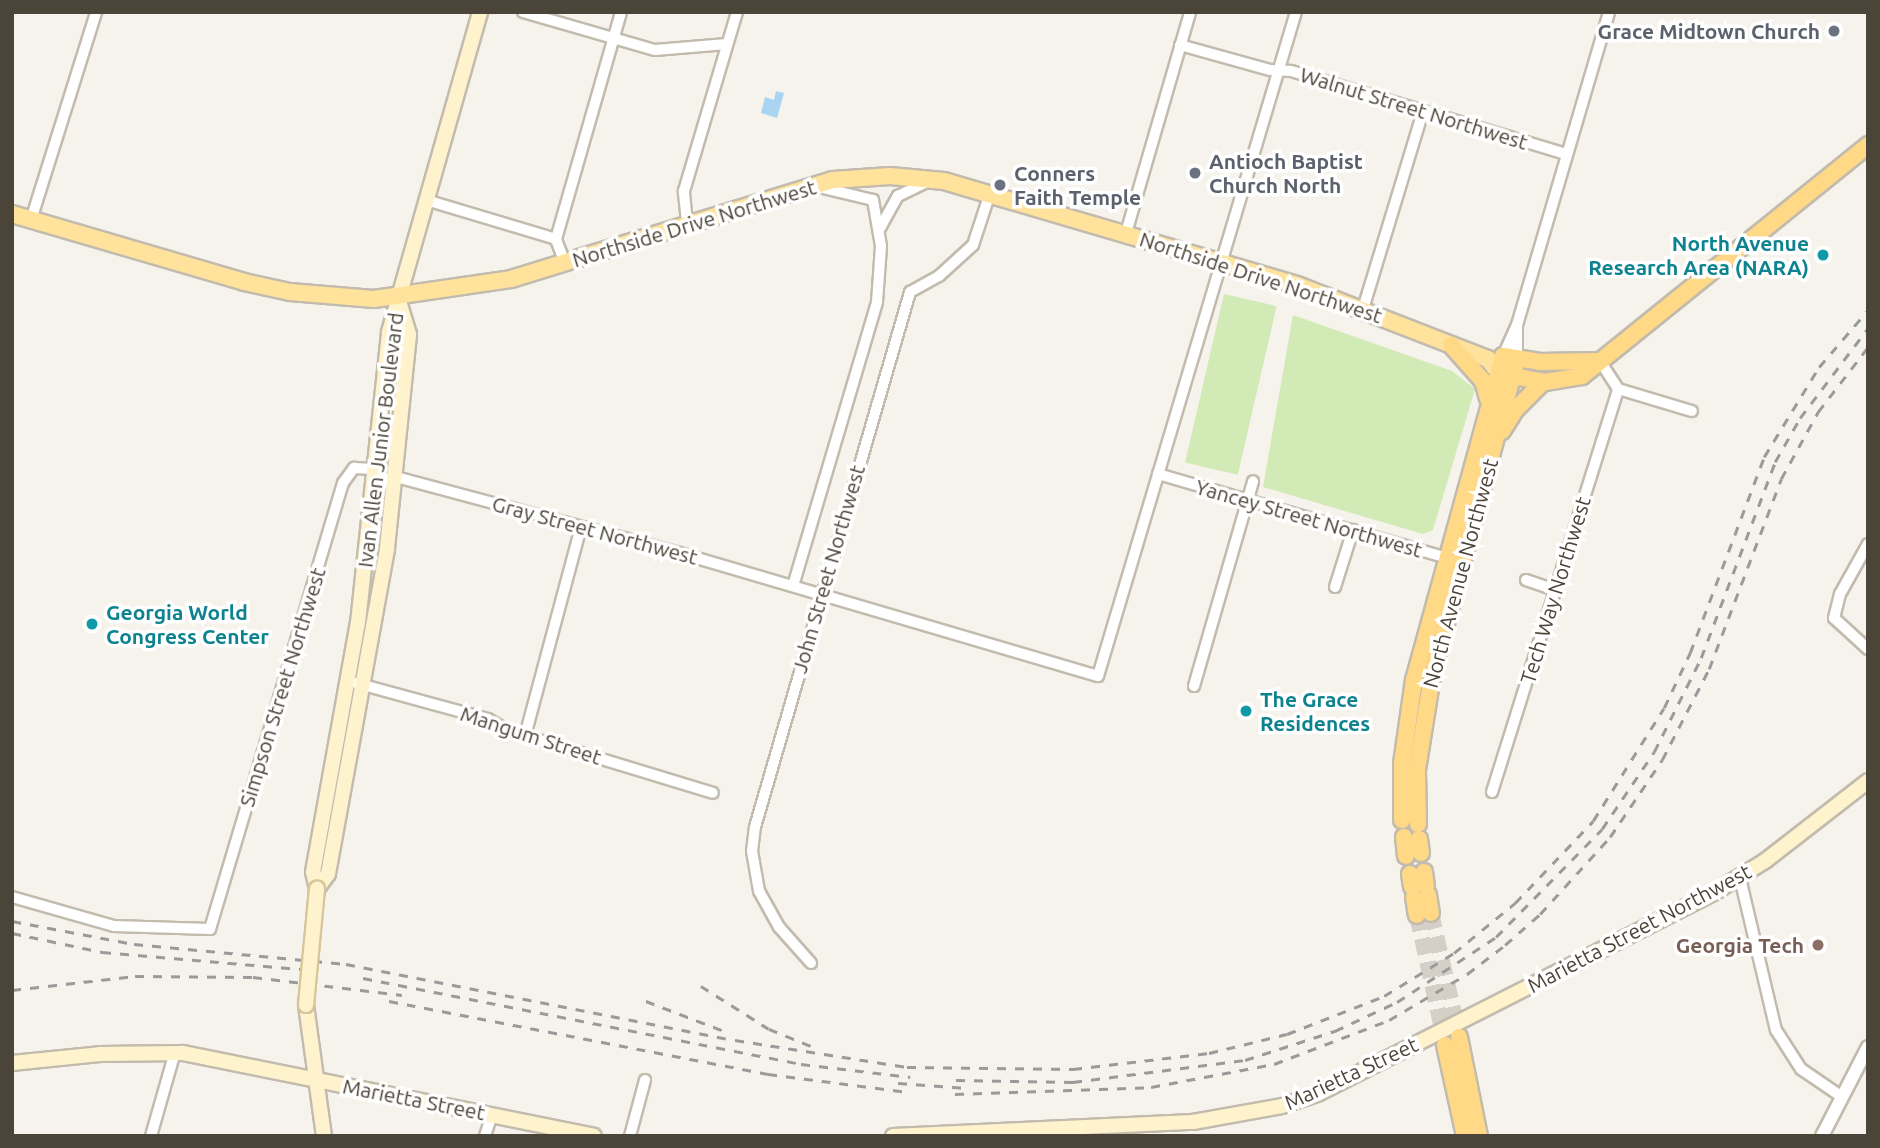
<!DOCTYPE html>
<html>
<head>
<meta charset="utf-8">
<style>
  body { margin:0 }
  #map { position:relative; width:1880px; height:1148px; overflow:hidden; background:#f6f3ec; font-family:Ubuntu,sans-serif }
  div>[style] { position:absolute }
  .green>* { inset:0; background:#d2eab5; transform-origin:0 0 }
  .water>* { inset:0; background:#a9d4f2 }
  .trunk-tunnel>* { height:16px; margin-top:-8px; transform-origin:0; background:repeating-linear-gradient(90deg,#d4d0c8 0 16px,transparent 0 24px) }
  .roads { filter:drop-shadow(2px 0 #c2bbae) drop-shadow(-2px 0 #c2bbae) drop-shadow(0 2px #c2bbae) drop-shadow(0 -2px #c2bbae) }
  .minor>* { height:10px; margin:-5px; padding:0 5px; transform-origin:5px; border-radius:5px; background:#fff }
  .tertiary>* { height:12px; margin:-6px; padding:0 6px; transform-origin:6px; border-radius:6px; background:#fff }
  .secondary>* { height:14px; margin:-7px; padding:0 7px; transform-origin:7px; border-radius:7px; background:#fff3cd }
  .primary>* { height:16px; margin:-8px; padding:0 8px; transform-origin:8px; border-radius:8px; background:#ffe39c }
  .trunk>* { height:16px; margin:-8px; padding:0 8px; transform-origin:8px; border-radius:8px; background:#ffd985 }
  .rail>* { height:2.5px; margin-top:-1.25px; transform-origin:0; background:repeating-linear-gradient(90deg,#9a9a9a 0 9px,transparent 0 18px) }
  .bridges { filter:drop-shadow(2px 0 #d6c79b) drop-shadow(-2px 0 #d6c79b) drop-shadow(0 2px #d6c79b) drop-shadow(0 -2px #d6c79b) }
  .secondary-bridge>* { height:14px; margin:-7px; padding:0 7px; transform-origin:7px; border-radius:7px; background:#fff3cd }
  .dots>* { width:19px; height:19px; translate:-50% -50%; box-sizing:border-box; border:4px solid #fff; border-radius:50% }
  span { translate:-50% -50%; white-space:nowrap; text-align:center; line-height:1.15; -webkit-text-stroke:7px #fff; paint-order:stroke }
  .worship-label { font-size:21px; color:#5b616d; font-weight:700 }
  .right { translate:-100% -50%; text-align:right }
  .left { translate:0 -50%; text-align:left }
  .street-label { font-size:21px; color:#4b4439 }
  .culture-label { font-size:21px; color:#0d838f; font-weight:700 }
  .education-label { font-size:21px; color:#785e54; font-weight:700 }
  .frame { position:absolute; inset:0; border:14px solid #4b4439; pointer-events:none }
</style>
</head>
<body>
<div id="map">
  <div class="green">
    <div style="left:1224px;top:294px;width:54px;height:173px;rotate:13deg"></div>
    <div style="clip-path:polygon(1293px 315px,1452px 371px,1475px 389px,1433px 530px,1423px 534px,1263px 487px)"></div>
  </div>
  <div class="water">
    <div style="clip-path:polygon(776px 91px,784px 93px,777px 118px,761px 113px,765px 97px,774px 100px)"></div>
  </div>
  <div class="trunk-tunnel">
    <div style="left:1431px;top:913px;width:125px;rotate:77.1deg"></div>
    <div style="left:1417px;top:915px;width:130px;rotate:77.6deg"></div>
  </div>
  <div class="roads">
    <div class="minor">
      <div style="left:523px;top:12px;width:137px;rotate:16.1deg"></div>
      <div style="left:655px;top:50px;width:72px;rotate:-4.8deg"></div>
      <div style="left:1180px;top:45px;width:93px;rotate:15.5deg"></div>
      <div style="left:1270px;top:70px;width:21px;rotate:3deg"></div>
      <div style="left:1291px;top:71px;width:287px;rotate:16.8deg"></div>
      <div style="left:426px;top:200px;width:136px;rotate:16.7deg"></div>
      <div style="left:31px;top:220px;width:218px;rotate:-72.6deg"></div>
      <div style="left:687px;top:222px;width:31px;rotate:-96deg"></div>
      <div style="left:684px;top:191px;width:187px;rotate:-73.5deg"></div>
      <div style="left:880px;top:228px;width:37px;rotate:-61deg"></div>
      <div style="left:898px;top:196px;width:32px;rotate:-26deg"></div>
      <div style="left:1126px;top:233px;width:230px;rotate:-73.8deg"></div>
      <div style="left:565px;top:263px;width:26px;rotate:-111deg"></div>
      <div style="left:556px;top:239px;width:236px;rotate:-74deg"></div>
      <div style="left:1363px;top:309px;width:207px;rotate:-73.1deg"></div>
      <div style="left:1503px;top:356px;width:34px;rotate:-66deg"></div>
      <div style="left:1517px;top:325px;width:326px;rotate:-73.6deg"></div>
      <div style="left:1517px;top:359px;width:31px;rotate:-90deg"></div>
      <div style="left:1600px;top:361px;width:33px;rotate:57deg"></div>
      <div style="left:1618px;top:389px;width:77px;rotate:16.6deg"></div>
      <div style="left:1158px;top:474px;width:304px;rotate:16.2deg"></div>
      <div style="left:374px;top:495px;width:20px;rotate:-53deg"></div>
      <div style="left:386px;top:479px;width:10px;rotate:-11deg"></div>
      <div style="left:396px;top:477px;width:304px;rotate:15deg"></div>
      <div style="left:690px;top:556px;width:425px;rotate:16.4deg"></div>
      <div style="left:1098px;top:676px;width:693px;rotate:-73.4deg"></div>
      <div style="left:1868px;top:544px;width:57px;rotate:119.2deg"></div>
      <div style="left:1840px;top:594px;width:25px;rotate:104deg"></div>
      <div style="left:1834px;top:618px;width:46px;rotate:42.4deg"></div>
      <div style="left:1526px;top:580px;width:31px;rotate:19deg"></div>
      <div style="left:793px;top:586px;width:296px;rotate:-73.5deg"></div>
      <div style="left:877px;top:302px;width:56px;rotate:-85.9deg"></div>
      <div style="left:881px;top:246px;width:47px;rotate:-99.9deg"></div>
      <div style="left:873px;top:200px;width:56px;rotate:-166.5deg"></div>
      <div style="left:1335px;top:587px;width:60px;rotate:-72.5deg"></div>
      <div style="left:356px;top:683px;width:137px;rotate:15.3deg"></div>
      <div style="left:488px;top:719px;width:21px;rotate:31deg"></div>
      <div style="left:506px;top:730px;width:216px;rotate:16.9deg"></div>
      <div style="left:1194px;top:686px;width:213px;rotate:-73.9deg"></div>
      <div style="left:525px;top:736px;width:216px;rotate:-75deg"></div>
      <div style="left:1492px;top:792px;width:422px;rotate:-72.6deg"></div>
      <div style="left:1740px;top:878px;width:156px;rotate:76.7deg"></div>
      <div style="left:1776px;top:1030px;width:46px;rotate:57.3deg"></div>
      <div style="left:1801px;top:1069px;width:50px;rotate:34.3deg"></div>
      <div style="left:12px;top:897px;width:106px;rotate:15.9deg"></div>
      <div style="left:114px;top:926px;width:96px;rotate:1.8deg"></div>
      <div style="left:210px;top:929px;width:465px;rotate:-73.4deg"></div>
      <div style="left:343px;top:483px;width:19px;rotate:-54deg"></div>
      <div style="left:354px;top:468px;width:20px;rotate:3deg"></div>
      <div style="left:811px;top:963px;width:48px;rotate:-131.6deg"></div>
      <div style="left:779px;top:927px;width:41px;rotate:-119.1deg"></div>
      <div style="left:759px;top:891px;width:41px;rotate:-99.9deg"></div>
      <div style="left:752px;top:851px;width:24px;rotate:-83deg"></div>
      <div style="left:755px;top:827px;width:557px;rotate:-73.84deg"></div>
      <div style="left:910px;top:292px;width:33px;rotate:-29deg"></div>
      <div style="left:939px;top:276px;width:46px;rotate:-42.4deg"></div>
      <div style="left:973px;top:245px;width:55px;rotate:-71.9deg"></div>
      <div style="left:151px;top:1136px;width:87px;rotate:-74.1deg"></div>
      <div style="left:485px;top:1136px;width:22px;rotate:-72deg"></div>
      <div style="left:630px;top:1136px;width:58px;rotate:-75deg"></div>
    </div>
    <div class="tertiary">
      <div style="left:1822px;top:1136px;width:100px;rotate:-62.7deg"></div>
    </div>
    <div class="secondary">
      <div style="left:317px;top:889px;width:17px;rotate:-103deg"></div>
      <div style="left:313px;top:872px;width:253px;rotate:-79.8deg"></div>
      <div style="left:358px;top:623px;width:293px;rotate:-83.9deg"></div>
      <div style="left:389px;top:332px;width:333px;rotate:-74.1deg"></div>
      <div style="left:317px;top:889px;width:19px;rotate:-54deg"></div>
      <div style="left:328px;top:874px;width:331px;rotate:-79.7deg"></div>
      <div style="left:387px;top:548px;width:215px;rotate:-84.1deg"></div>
      <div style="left:409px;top:334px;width:39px;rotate:-107deg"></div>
      <div style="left:306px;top:1005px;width:132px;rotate:82.2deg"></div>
      <div style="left:12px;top:1063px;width:88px;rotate:-5.8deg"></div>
      <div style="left:100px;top:1054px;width:83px;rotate:-0.7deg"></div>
      <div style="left:183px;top:1053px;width:419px;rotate:11.4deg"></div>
      <div style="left:893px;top:1136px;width:300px;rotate:-2.7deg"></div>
      <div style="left:1193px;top:1122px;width:90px;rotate:-10.2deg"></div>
      <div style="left:1282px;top:1106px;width:39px;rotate:-19deg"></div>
      <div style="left:1319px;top:1093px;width:444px;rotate:-26.9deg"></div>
      <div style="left:1715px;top:892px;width:59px;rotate:-31.8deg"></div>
      <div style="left:1765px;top:861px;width:130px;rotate:-37.8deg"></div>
    </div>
    <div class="primary">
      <div style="left:12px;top:214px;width:242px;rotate:16.3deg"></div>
      <div style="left:244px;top:282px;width:47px;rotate:12.3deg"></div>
      <div style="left:290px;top:292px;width:84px;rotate:4.8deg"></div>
      <div style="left:374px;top:299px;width:138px;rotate:-8.3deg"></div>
      <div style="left:511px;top:279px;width:337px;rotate:-17.1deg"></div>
      <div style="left:833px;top:180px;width:57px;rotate:-4deg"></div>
      <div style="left:890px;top:176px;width:54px;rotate:5.3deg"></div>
      <div style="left:944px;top:181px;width:368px;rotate:16.4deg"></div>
      <div style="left:1297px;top:285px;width:205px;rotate:21.2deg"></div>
      <div style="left:1488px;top:359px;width:16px;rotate:52deg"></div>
    </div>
    <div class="trunk">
      <div style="left:1451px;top:345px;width:48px;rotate:48.4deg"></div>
      <div style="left:1483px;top:381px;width:19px;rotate:74deg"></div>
      <div style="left:1503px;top:374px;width:43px;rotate:10.8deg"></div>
      <div style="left:1545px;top:382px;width:37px;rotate:-9deg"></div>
      <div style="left:1582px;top:376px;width:368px;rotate:-38.9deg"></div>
      <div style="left:1502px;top:431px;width:26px;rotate:-58deg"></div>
      <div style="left:1516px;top:409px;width:38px;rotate:-45deg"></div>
      <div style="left:1402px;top:820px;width:56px;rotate:-90deg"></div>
      <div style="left:1402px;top:764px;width:85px;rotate:-81.9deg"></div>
      <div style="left:1414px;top:680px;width:336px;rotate:-74.6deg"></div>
      <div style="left:1503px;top:356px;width:36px;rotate:9deg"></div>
      <div style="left:1539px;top:362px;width:61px;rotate:-0.9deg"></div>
      <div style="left:1418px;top:824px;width:54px;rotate:-91.1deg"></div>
      <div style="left:1417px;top:770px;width:95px;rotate:-80.9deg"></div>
      <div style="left:1432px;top:676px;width:328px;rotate:-75deg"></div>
      <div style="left:1404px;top:837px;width:19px;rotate:84deg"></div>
      <div style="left:1419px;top:839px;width:14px;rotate:82deg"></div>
      <div style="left:1424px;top:872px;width:14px;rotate:82deg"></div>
      <div style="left:1410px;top:874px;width:13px;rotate:81deg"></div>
      <div style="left:1428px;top:895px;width:18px;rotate:81deg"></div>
      <div style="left:1414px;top:897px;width:18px;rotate:81deg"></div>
      <div style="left:1459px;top:1037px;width:101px;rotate:78.6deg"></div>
      <div style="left:1445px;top:1045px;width:93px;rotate:77.6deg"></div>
    </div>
  </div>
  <div class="rail">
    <div style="left:12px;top:921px;width:124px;rotate:10.7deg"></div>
    <div style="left:134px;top:944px;width:213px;rotate:5.4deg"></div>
    <div style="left:346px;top:964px;width:396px;rotate:11.1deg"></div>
    <div style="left:735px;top:1040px;width:174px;rotate:8.9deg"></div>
    <div style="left:907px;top:1067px;width:166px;rotate:0.7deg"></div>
    <div style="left:1073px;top:1069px;width:137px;rotate:-6.7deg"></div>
    <div style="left:1209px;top:1053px;width:80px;rotate:-13.7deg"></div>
    <div style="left:1287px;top:1034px;width:104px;rotate:-21.4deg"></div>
    <div style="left:1384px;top:996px;width:82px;rotate:-31.6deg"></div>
    <div style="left:1454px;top:953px;width:79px;rotate:-39.3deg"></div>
    <div style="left:1515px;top:903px;width:113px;rotate:-46.4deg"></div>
    <div style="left:1593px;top:821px;width:133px;rotate:-57.9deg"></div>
    <div style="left:1664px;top:708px;width:61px;rotate:-64.7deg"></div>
    <div style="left:1690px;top:653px;width:210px;rotate:-69.3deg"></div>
    <div style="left:1764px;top:457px;width:105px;rotate:-58.6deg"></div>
    <div style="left:1819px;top:367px;width:75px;rotate:-49.3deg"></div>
    <div style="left:12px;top:933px;width:92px;rotate:11.9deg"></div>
    <div style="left:102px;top:952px;width:210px;rotate:4.9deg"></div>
    <div style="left:363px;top:978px;width:446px;rotate:11.1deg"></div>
    <div style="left:801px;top:1064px;width:110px;rotate:6.8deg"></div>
    <div style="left:701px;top:986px;width:80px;rotate:32.3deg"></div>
    <div style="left:769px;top:1029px;width:45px;rotate:22deg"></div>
    <div style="left:12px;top:990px;width:124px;rotate:-6.5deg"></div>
    <div style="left:135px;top:976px;width:118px;rotate:0.5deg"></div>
    <div style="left:253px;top:977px;width:150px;rotate:6.9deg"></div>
    <div style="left:389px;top:1001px;width:386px;rotate:10.9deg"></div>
    <div style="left:768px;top:1074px;width:142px;rotate:7.3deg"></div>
    <div style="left:646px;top:1001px;width:84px;rotate:21deg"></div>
    <div style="left:956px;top:1080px;width:117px;rotate:1deg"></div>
    <div style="left:1073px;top:1082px;width:173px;rotate:-7.3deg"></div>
    <div style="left:1245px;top:1060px;width:95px;rotate:-17.9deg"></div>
    <div style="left:1335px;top:1031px;width:68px;rotate:-25.1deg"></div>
    <div style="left:1397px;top:1002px;width:118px;rotate:-33.3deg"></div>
    <div style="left:1496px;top:937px;width:151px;rotate:-45.5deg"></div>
    <div style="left:1602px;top:829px;width:93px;rotate:-56deg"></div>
    <div style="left:1654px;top:752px;width:105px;rotate:-63.4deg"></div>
    <div style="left:1701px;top:658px;width:210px;rotate:-69.3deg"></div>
    <div style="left:1775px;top:462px;width:51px;rotate:-60.4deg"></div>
    <div style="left:1800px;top:418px;width:113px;rotate:-52.9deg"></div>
    <div style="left:898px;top:1083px;width:69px;rotate:4.1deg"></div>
    <div style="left:955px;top:1094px;width:196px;rotate:-2deg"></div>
    <div style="left:1151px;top:1087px;width:125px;rotate:-10.6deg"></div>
    <div style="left:1274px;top:1064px;width:123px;rotate:-20.9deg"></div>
    <div style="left:1389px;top:1020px;width:91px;rotate:-30.5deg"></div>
    <div style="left:1467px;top:974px;width:48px;rotate:-37.3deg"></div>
    <div style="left:1505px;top:945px;width:47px;rotate:-41.5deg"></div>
    <div style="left:1540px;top:914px;width:104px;rotate:-47.7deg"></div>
    <div style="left:1610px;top:837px;width:93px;rotate:-56deg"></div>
    <div style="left:1662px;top:760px;width:102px;rotate:-62.7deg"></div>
    <div style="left:1709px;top:669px;width:203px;rotate:-69.2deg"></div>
    <div style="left:1781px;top:479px;width:77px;rotate:-61.1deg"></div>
    <div style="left:1818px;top:412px;width:82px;rotate:-52.4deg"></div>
  </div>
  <div class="bridges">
    <div class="secondary-bridge">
      <div style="left:306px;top:1005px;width:117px;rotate:-84.6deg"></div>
    </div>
  </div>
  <div class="dots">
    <div style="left:1834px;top:31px;background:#6b7280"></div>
    <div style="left:1195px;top:173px;background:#6b7280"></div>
    <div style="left:1000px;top:185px;background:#6b7280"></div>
    <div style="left:1823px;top:255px;background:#0f9aa8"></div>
    <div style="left:92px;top:624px;background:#0f9aa8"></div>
    <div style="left:1246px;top:711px;background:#0f9aa8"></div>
    <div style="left:1818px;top:945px;background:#8d6e63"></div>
  </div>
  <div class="worship-label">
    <span class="right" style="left:1820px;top:31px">Grace Midtown Church</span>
    <span class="left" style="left:1209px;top:173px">Antioch Baptist<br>Church North</span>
    <span class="left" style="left:1014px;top:185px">Conners<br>Faith Temple</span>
  </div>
  <div class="street-label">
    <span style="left:1414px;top:108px;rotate:17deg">Walnut Street Northwest</span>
    <span style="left:694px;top:223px;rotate:-17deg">Northside Drive Northwest</span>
    <span style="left:1261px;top:277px;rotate:18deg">Northside Drive Northwest</span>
    <span style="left:380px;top:440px;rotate:-83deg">Ivan Allen Junior Boulevard</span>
    <span style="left:1309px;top:518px;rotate:16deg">Yancey Street Northwest</span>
    <span style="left:595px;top:530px;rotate:15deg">Gray Street Northwest</span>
    <span style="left:828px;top:569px;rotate:-74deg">John Street Northwest</span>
    <span style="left:1460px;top:573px;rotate:-75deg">North Avenue Northwest</span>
    <span style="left:1555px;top:590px;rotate:-73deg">Tech Way Northwest</span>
    <span style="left:282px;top:687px;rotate:-73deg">Simpson Street Northwest</span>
    <span style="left:531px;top:735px;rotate:18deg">Mangum Street</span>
    <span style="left:1639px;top:928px;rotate:-28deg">Marietta Street Northwest</span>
    <span style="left:1351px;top:1073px;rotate:-25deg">Marietta Street</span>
    <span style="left:414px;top:1099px;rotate:11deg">Marietta Street</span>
  </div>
  <div class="culture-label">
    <span class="right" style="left:1809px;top:255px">North Avenue<br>Research Area (NARA)</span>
    <span class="left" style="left:106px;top:624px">Georgia World<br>Congress Center</span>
    <span class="left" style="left:1260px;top:711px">The Grace<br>Residences</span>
  </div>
  <div class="education-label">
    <span class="right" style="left:1804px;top:945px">Georgia Tech</span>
  </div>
  <div class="frame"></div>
</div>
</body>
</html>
